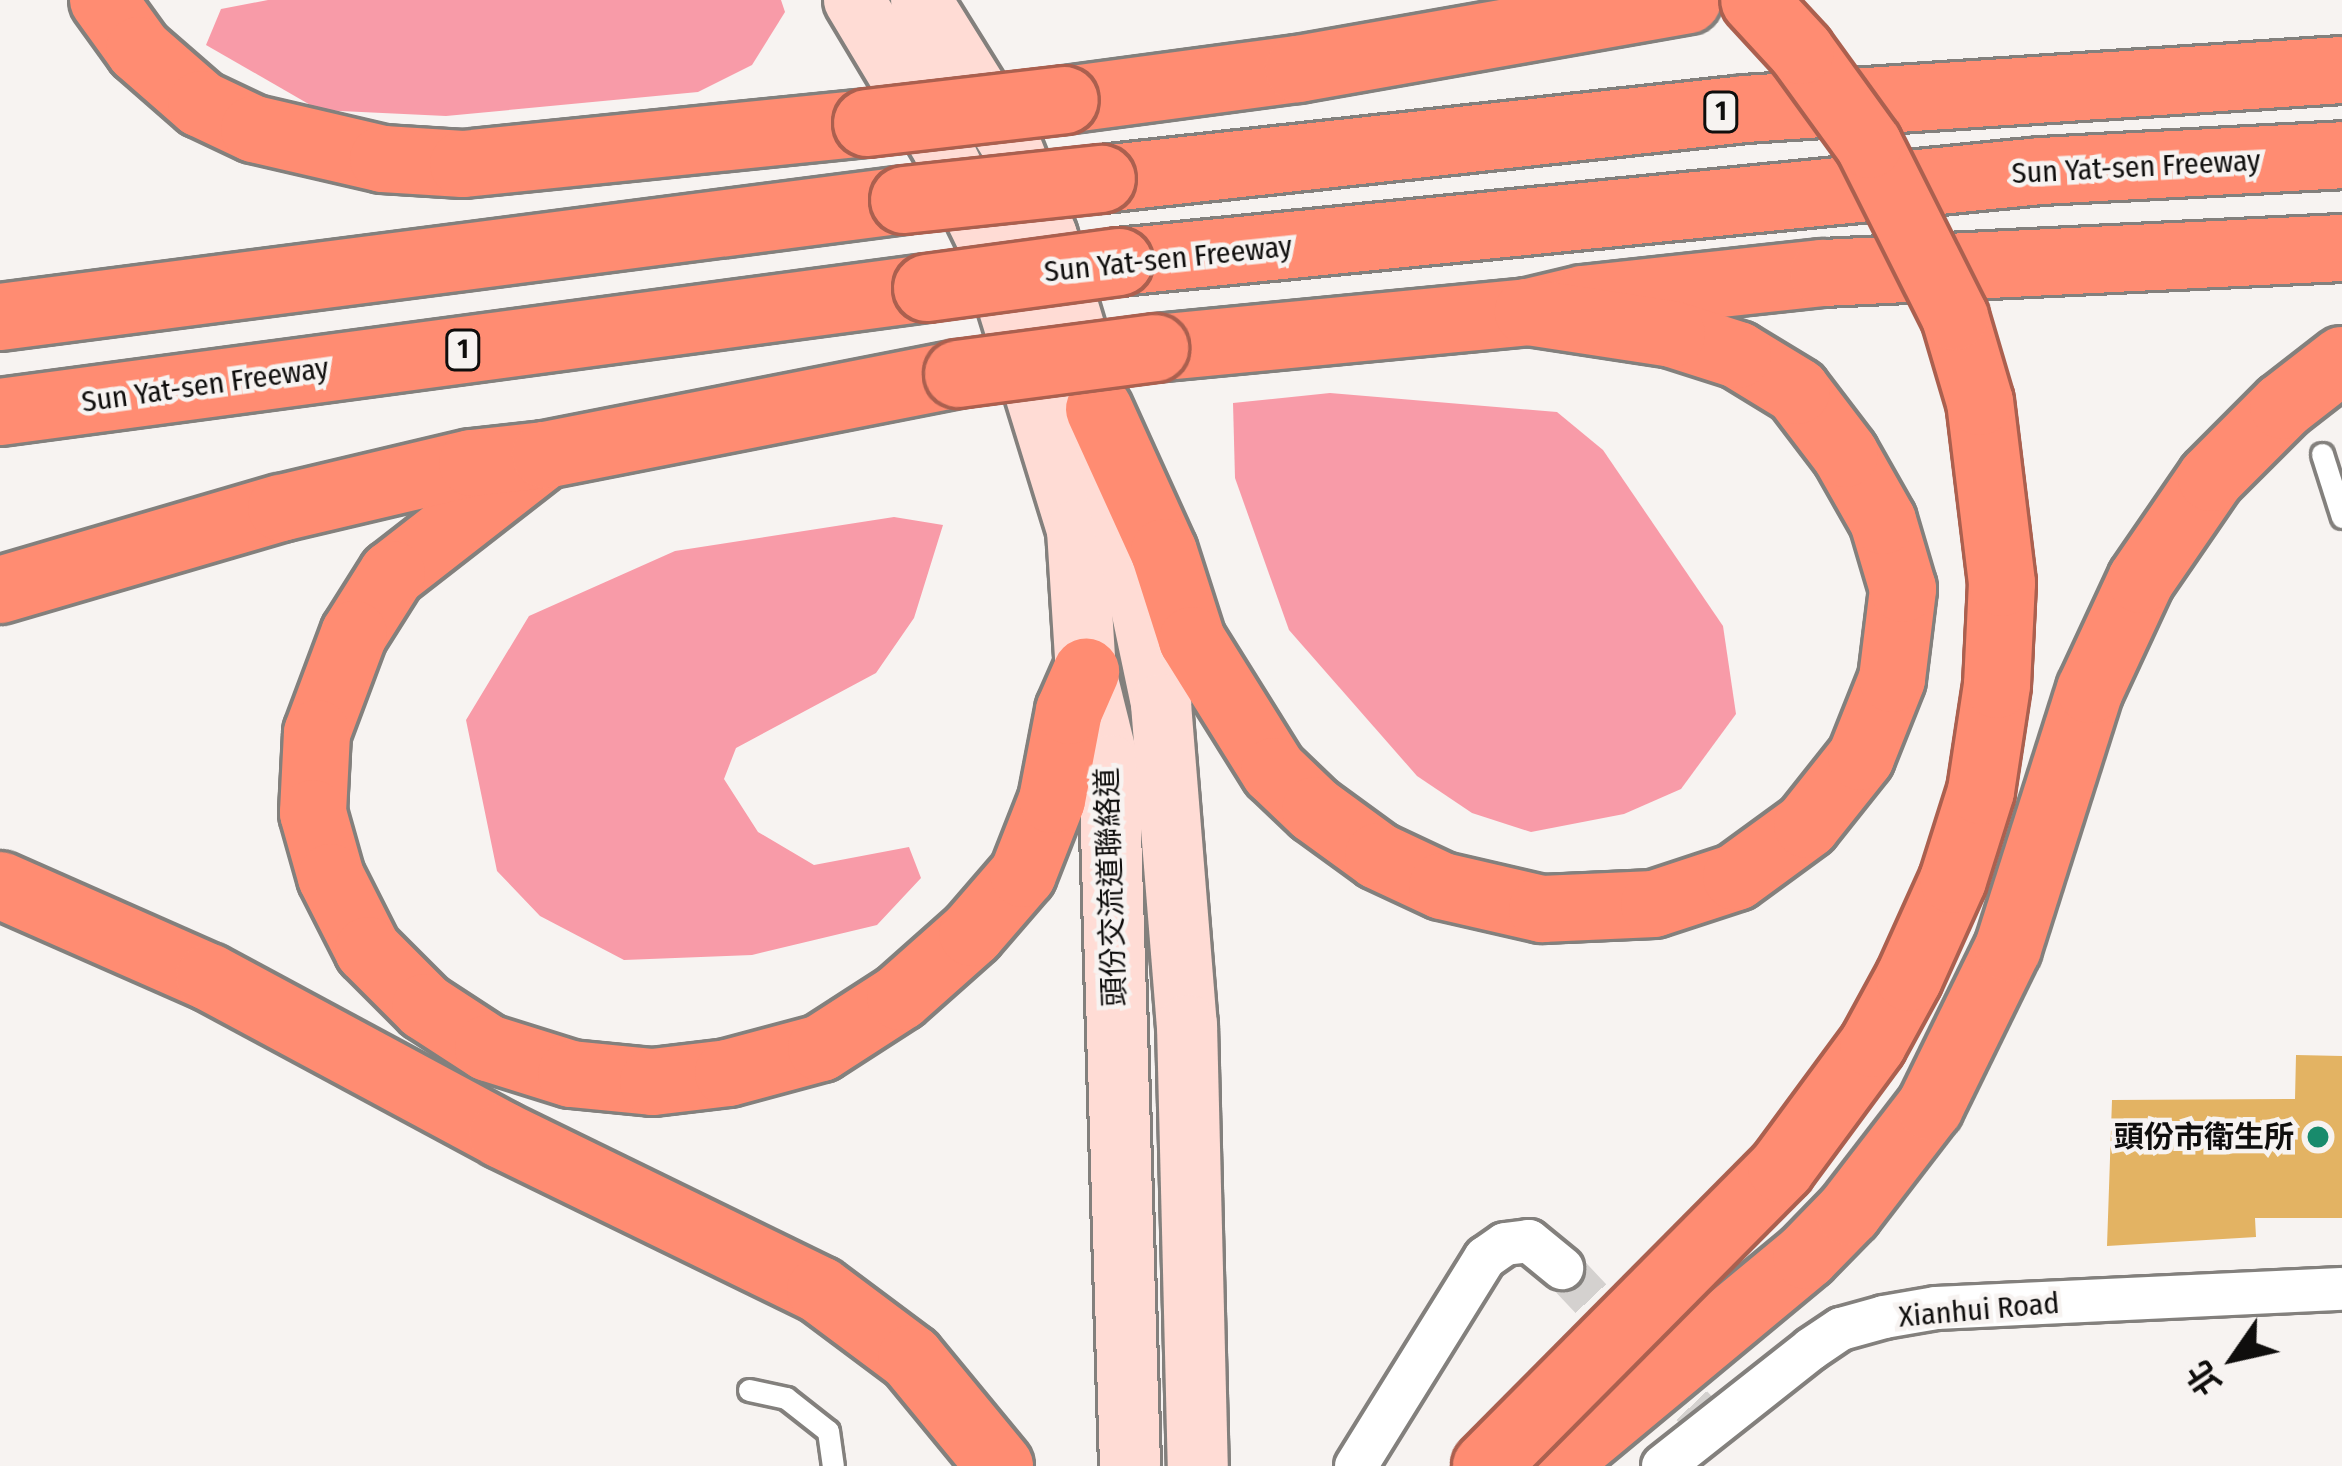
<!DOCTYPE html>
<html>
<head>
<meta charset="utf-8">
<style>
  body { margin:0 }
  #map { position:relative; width:2342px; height:1466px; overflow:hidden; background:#f7f3f1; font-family:"Fira Sans Condensed","Noto Sans TC",sans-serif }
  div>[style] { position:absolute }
  .forest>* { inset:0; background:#f89ba8 }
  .building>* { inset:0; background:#e3b363 }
  .minor-tunnel>* { height:42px; margin-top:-21px; transform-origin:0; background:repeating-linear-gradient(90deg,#d4d1cf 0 42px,transparent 0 63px) }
  .roads { filter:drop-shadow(3px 0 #83807d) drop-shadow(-3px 0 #83807d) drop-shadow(0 3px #83807d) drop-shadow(0 -3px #83807d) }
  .service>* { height:21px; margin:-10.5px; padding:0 10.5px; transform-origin:10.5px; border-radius:10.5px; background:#fff }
  .minor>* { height:42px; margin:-21px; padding:0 21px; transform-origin:21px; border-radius:21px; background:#fff }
  .secondary>* { height:60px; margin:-30px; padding:0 30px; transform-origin:30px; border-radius:30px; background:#ffdcd5 }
  .motorway>* { height:66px; margin:-33px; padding:0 33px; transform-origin:33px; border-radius:33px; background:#ff8c72 }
  .bridges { filter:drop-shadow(3px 0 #ab604f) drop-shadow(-3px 0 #ab604f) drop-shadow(0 3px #ab604f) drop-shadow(0 -3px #ab604f) }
  .motorway-bridge>* { height:66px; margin:-33px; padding:0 33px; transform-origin:33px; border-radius:33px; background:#ff8c72 }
  .dots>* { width:33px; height:33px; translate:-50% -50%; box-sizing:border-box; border:6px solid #f7f3f1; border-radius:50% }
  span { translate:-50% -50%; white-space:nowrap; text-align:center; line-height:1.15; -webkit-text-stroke:9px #f7f3f1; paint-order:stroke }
  .shield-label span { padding:3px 9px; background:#f7f3f1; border:3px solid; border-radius:9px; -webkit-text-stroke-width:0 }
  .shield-label { font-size:27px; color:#0f0e0d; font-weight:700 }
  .street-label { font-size:30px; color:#0f0e0d }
  .poi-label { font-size:30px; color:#0f0e0d; font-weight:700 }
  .right { translate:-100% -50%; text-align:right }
  .north { position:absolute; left:2174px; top:1298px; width:120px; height:120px; -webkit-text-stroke:9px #f7f3f1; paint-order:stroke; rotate:236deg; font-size:33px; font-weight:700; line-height:48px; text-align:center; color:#0f0e0d }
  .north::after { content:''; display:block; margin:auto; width:42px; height:54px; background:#0f0e0d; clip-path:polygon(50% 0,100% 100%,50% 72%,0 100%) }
</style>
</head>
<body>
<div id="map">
  <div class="forest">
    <div style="clip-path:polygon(268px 0,781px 0,785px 12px,752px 65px,698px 92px,446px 116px,319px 110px,206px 45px,221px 9px)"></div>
    <div style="clip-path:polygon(1330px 393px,1557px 412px,1603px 450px,1723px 626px,1736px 714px,1681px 789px,1624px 814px,1531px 832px,1472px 813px,1417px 776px,1289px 630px,1235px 478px,1233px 403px)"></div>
    <div style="clip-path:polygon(894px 517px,943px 525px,914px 618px,876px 673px,736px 748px,724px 779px,758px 832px,814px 865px,909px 847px,921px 878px,877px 925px,752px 955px,624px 960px,540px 916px,497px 871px,466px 720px,529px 616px,675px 551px)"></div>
  </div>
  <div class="building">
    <div style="clip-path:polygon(2296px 1055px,2342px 1056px,2342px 1218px,2255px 1218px,2256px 1237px,2107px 1246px,2112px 1100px,2295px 1099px)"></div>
  </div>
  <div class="minor-tunnel">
    <div style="left:1562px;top:1268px;width:217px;rotate:46.7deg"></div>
  </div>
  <div class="roads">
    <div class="service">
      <div style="left:2322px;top:454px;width:66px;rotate:72.4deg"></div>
      <div style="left:749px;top:1390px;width:38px;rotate:12deg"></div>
      <div style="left:786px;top:1398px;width:53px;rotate:38.2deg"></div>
      <div style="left:828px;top:1431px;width:35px;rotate:82deg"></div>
    </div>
    <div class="minor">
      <div style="left:1356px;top:1466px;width:245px;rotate:-58.2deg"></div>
      <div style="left:1485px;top:1258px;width:24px;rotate:-35deg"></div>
      <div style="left:1505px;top:1244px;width:24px;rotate:-7deg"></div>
      <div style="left:1529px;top:1241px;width:43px;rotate:39.3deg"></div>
      <div style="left:1663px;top:1466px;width:189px;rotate:-38.3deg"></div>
      <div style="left:1811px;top:1349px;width:36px;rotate:-34deg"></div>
      <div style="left:1841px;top:1329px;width:45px;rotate:-15.6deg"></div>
      <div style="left:1884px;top:1317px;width:53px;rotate:-9.8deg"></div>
      <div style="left:1936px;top:1308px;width:406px;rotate:-2.7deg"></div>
    </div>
    <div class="secondary">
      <div style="left:854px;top:0;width:171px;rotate:59.1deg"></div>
      <div style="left:942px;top:147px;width:108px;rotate:64.1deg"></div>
      <div style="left:989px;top:244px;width:299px;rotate:72.9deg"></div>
      <div style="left:1077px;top:530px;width:142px;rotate:86.4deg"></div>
      <div style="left:1086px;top:672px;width:96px;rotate:76.1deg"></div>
      <div style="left:1109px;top:765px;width:701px;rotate:88.28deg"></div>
      <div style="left:921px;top:0;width:168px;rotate:58.1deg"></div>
      <div style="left:1010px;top:143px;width:100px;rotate:68.3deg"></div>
      <div style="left:1047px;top:236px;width:181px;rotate:73.3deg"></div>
      <div style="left:1099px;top:409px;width:301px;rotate:78.1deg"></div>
      <div style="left:1161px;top:704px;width:322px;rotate:85.4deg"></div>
      <div style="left:1187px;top:1025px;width:441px;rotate:88.6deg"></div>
    </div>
    <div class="motorway">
      <div style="left:103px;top:0;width:62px;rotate:54.2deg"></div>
      <div style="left:139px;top:50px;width:82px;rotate:41.1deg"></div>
      <div style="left:201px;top:104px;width:59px;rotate:25.3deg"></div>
      <div style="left:254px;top:129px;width:132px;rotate:13.1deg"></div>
      <div style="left:383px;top:159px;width:80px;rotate:3.6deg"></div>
      <div style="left:463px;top:164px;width:406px;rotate:-5.8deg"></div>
      <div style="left:1065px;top:100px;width:235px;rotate:-7.6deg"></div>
      <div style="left:1298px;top:69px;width:396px;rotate:-10deg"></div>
      <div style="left:1102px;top:179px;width:647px;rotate:-6.21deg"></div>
      <div style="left:1745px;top:109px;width:598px;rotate:-3.74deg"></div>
      <div style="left:1119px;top:262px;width:926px;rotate:-5.64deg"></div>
      <div style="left:2041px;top:171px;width:301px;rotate:-3deg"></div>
      <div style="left:0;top:317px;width:912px;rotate:-7.37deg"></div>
      <div style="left:1155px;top:348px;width:375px;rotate:-5.5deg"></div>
      <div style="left:1528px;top:312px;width:57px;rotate:-13.3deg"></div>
      <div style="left:1583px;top:299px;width:241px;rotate:-6.2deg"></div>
      <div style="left:1823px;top:273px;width:520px;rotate:-2.76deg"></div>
      <div style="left:1099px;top:409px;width:157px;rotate:65.6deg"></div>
      <div style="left:1164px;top:552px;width:92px;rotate:72.3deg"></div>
      <div style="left:1192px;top:640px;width:155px;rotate:58deg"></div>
      <div style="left:1274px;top:771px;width:57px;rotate:43.6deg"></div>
      <div style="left:1315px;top:810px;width:78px;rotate:36.1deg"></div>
      <div style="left:1378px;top:856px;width:71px;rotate:25.1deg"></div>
      <div style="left:1442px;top:886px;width:103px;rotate:13deg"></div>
      <div style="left:1542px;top:909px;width:112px;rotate:-2.6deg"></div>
      <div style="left:1654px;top:904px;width:86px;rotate:-18.2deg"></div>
      <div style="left:1736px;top:877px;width:88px;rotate:-36.2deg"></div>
      <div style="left:1807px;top:825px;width:87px;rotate:-51.5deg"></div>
      <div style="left:1861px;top:757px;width:84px;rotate:-68.3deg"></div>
      <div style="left:1892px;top:679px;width:91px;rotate:-83deg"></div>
      <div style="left:1903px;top:589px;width:71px;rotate:-106.4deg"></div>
      <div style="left:1883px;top:521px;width:77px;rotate:-119.6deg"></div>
      <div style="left:1845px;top:454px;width:79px;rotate:-127.3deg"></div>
      <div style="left:1797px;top:391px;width:69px;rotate:-148.6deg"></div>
      <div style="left:1738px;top:355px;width:69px;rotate:-162.3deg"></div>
      <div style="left:1672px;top:334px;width:146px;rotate:-171.3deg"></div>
      <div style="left:0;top:412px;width:935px;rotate:-7.62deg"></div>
      <div style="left:545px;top:455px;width:194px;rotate:142.1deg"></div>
      <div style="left:392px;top:574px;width:71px;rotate:122.3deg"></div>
      <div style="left:354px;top:634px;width:106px;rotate:110.5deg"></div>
      <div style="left:317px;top:733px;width:80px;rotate:92.9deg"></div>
      <div style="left:313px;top:813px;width:66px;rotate:74.3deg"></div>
      <div style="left:331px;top:877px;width:82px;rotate:63.1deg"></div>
      <div style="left:368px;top:950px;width:81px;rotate:45deg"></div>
      <div style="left:425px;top:1007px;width:75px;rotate:33.1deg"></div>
      <div style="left:488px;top:1048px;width:87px;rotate:17.4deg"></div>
      <div style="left:571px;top:1074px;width:82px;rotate:5.6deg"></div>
      <div style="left:653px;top:1082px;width:76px;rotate:-6.8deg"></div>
      <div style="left:728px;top:1073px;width:96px;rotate:-15deg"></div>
      <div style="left:821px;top:1048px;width:94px;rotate:-32.8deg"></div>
      <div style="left:900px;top:997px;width:96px;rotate:-41.6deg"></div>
      <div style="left:972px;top:933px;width:78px;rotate:-49.2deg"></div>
      <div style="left:1023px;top:874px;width:79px;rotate:-68.6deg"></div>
      <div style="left:1052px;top:800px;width:91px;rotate:-79.2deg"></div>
      <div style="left:1069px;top:711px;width:43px;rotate:-66.4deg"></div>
      <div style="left:0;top:590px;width:293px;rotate:-16.3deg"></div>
      <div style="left:281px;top:508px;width:196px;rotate:-13.3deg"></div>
      <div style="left:472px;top:463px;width:73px;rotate:-6.3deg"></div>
      <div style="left:545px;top:455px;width:421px;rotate:-11.1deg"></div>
      <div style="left:0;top:885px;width:228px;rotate:23.8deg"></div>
      <div style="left:209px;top:977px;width:333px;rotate:28.3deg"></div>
      <div style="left:502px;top:1135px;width:354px;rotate:26deg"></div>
      <div style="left:820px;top:1290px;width:114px;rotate:36.8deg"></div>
      <div style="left:911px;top:1358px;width:140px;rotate:50.5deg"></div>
      <div style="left:1553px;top:1466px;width:329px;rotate:-39.7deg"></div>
      <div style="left:1806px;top:1256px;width:62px;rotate:-45.7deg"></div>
      <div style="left:1849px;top:1212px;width:133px;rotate:-52.4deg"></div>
      <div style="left:1930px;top:1107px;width:177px;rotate:-63.9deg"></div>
      <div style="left:2008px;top:948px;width:271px;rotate:-72.4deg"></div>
      <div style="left:2090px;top:690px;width:121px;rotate:-65.1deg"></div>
      <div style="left:2141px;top:580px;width:124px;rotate:-55.5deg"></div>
      <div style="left:2211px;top:478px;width:102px;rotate:-45deg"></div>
      <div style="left:2283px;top:406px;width:75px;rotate:-37.9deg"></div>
    </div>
  </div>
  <div class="bridges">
    <div class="motorway-bridge">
      <div style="left:867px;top:123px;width:199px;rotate:-6.6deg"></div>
      <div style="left:904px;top:200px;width:199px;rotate:-6.1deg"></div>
      <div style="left:927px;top:288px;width:194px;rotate:-7.7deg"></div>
      <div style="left:958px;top:374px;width:199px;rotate:-7.5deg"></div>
      <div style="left:1486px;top:1466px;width:419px;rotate:-45.2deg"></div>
      <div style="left:1781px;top:1169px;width:155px;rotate:-53.6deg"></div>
      <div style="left:1873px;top:1044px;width:75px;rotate:-61.4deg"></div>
      <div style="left:1909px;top:978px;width:107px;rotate:-65.8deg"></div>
      <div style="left:1953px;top:880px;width:93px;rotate:-72.5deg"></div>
      <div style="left:1981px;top:791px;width:107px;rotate:-81.4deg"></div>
      <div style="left:1997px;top:685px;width:102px;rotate:-87.2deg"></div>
      <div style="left:2002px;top:583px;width:182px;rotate:-96.9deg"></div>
      <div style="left:1980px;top:402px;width:89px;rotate:-106.4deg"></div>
      <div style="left:1955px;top:317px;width:192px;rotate:-116.6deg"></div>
      <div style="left:1869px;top:145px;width:116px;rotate:-125.9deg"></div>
      <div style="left:1801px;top:51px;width:69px;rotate:-132.7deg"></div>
    </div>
  </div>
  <div class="dots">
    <div style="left:2318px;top:1137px;background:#188b6c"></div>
  </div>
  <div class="shield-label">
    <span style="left:1721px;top:112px">1</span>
    <span style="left:463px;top:350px">1</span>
  </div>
  <div class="street-label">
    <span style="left:2136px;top:167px;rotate:-3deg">Sun Yat-sen Freeway</span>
    <span style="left:1168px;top:259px;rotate:-6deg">Sun Yat-sen Freeway</span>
    <span style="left:205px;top:385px;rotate:-8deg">Sun Yat-sen Freeway</span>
    <span style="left:1111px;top:887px;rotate:-92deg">頭份交流道聯絡道</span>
    <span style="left:1979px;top:1310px;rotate:-5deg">Xianhui Road</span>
  </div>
  <div class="poi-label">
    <span class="right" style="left:2294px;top:1137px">頭份市衛生所</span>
  </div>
  <div class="north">北</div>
</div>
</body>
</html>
